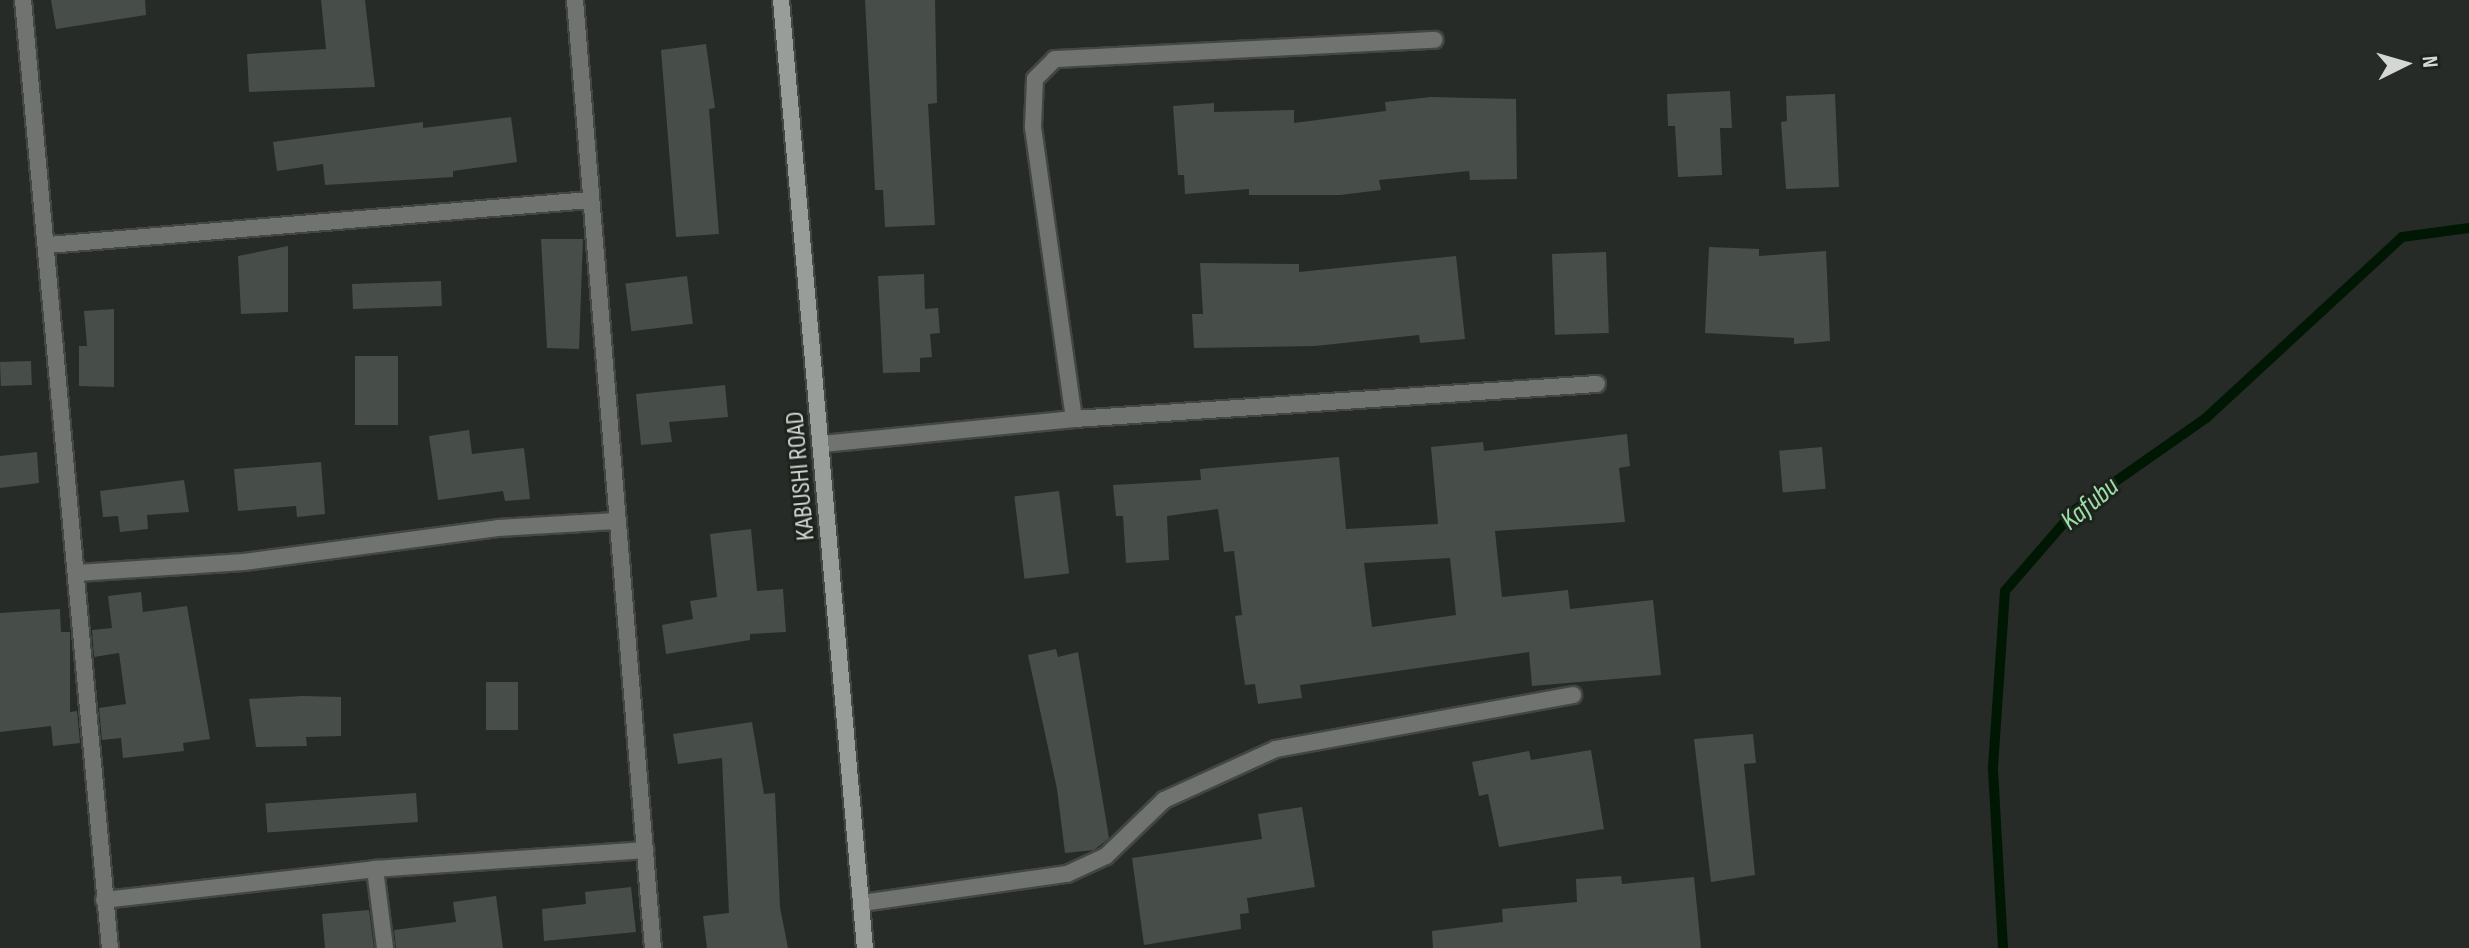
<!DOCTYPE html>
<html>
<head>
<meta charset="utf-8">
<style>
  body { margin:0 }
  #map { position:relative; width:2469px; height:948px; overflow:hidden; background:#262b27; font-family:"Sofia Sans Condensed",sans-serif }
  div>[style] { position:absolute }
  .stream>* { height:10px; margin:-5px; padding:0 5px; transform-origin:5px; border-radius:5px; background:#001803 }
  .building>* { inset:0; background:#474d48; transform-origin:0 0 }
  .roads { filter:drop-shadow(2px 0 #424743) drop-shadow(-2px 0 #424743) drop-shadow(0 2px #424743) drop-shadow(0 -2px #424743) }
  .minor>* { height:16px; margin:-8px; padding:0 8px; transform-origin:8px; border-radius:8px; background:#717371 }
  .secondary>* { height:16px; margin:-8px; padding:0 8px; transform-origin:8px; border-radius:8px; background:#999d99 }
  span { translate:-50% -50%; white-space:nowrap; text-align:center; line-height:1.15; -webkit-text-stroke:6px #1d221d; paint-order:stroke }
  .street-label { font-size:26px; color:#d4d7d4 }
  .water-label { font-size:28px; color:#9ce0a8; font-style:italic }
  .north { position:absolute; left:2365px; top:24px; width:80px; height:80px; -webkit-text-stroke:6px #1d221d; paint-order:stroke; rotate:85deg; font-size:22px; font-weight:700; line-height:32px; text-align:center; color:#d4d7d4 }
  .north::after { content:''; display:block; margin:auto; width:28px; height:36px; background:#d4d7d4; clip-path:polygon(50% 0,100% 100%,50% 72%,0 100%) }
</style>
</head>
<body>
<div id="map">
  <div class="stream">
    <div style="left:2003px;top:948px;width:181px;rotate:-93.2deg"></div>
    <div style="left:1993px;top:767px;width:176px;rotate:-86.1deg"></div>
    <div style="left:2005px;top:591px;width:108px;rotate:-49.1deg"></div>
    <div style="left:2076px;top:509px;width:159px;rotate:-35deg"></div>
    <div style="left:2206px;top:418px;width:267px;rotate:-42.7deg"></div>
    <div style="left:2402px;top:237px;width:68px;rotate:-7.7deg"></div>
  </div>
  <div class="building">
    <div style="clip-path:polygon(51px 0,145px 0,146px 15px,56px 29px)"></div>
    <div style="clip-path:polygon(321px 0,365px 0,375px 87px,249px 92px,247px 54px,326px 49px)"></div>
    <div style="clip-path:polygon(865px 0,935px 0,937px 103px,928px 104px,935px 225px,885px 227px,883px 190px,875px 190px)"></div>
    <div style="clip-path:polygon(706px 44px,715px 108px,709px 109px,719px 234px,676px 237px,661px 50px)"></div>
    <div style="clip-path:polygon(1730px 91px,1732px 128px,1720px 128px,1722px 175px,1678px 177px,1675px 126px,1668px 126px,1667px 94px)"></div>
    <div style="clip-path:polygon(1835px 94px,1839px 187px,1786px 189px,1781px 122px,1787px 121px,1786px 96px)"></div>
    <div style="clip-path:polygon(1431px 97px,1516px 99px,1517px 179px,1470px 180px,1469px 171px,1379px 180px,1381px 190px,1340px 195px,1249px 195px,1249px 189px,1185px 194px,1184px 175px,1178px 175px,1173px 106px,1214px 103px,1214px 112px,1294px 110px,1294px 123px,1386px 111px,1385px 102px)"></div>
    <div style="clip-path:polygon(511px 117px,517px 162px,453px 171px,453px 177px,325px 185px,323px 164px,277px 171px,273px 142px,423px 122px,423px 128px)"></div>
    <div style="clip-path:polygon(541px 239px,583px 239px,579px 349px,547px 348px)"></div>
    <div style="clip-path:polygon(288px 246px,288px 312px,241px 314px,238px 256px)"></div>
    <div style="clip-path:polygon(1709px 247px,1759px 249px,1759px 256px,1826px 251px,1830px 341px,1794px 344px,1794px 338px,1705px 333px)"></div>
    <div style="left:1606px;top:252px;width:81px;height:54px;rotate:88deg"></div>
    <div style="clip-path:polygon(1456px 256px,1465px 339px,1420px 343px,1419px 335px,1315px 346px,1194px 348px,1192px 314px,1203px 314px,1200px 263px,1299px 264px,1299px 272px)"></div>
    <div style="clip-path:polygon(924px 274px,925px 309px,938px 308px,940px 333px,930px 334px,932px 357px,920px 358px,920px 372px,883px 373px,878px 276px)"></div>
    <div style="left:687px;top:276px;width:48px;height:62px;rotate:83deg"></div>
    <div style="left:441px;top:281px;width:25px;height:89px;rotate:88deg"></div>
    <div style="clip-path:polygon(114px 309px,114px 387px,79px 386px,79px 346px,87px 346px,84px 311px)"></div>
    <div style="left:355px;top:356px;width:43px;height:69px"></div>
    <div style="left:31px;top:361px;width:24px;height:31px;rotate:88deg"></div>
    <div style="clip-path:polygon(725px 385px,728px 417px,669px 422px,672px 442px,641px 445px,636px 394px)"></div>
    <div style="clip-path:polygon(469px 430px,472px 454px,524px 448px,530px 499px,505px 501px,503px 491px,438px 500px,429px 436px)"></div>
    <div style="clip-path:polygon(evenodd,1627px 434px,1630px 466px,1619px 468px,1625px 522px,1495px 531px,1502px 597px,1568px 590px,1570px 609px,1653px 600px,1661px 675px,1532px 686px,1529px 652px,1300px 685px,1302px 698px,1258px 704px,1255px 684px,1245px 685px,1235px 616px,1242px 615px,1234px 551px,1224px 552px,1218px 509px,1167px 516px,1169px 560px,1126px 563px,1123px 516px,1116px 516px,1113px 485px,1201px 480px,1200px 469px,1339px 457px,1346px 529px,1438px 524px,1431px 447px,1483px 442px,1484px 451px,1627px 434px,1450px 558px,1456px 615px,1372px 627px,1364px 563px,1450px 558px)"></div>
    <div style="left:1822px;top:447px;width:42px;height:43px;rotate:85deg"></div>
    <div style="clip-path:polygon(37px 452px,39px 483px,0 488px,0 456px)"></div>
    <div style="clip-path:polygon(321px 462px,325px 514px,297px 517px,296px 506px,238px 511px,234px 469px)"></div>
    <div style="clip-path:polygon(184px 480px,189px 512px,147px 515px,148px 529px,120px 532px,118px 516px,103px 517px,100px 491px)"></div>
    <div style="left:1059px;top:491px;width:83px;height:45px;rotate:83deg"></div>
    <div style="clip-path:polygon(751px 529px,757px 591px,783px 589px,786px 632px,750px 634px,750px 640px,666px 654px,662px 625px,693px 619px,690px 601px,717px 597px,710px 534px)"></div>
    <div style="clip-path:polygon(141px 592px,143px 612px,187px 606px,210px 739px,183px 743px,184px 751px,123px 758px,121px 738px,102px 740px,99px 708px,126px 704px,119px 653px,94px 657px,92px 630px,112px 628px,108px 596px)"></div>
    <div style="clip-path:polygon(60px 609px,61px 632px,70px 632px,70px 712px,77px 711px,80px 743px,53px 746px,51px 726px,0 732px,0 613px)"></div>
    <div style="clip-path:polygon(1056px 649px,1058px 657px,1078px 652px,1109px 838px,1094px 850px,1065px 853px,1057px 789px,1028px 655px)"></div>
    <div style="left:486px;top:682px;width:32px;height:48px"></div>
    <div style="clip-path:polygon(303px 696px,341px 697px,341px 736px,306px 737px,307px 746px,256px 747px,249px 699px)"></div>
    <div style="clip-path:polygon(752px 722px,764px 794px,775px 793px,780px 907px,788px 948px,707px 948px,703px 916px,729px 913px,722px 758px,678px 764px,673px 734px)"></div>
    <div style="clip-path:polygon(1753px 734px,1756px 763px,1744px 764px,1755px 875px,1711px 882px,1694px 739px)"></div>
    <div style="clip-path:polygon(1591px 750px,1604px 829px,1499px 847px,1488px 794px,1479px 796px,1472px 762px,1529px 751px,1531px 760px)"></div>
    <div style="left:416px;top:793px;width:29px;height:151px;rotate:86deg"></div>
    <div style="clip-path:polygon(1302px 807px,1315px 887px,1247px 898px,1249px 913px,1240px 914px,1241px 929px,1144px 945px,1132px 858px,1262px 839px,1258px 814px)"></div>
    <div style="clip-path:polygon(1621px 876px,1622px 884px,1694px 877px,1701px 948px,1433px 948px,1432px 931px,1503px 922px,1502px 909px,1577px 902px,1576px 879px)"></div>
    <div style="clip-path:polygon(631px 887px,636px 932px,544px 941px,542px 909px,586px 904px,585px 892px)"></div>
    <div style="clip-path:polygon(496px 896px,503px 948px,396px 948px,394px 930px,456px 922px,453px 902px)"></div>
    <div style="clip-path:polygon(369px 910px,374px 948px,325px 948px,322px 914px)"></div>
  </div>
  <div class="roads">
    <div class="minor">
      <div style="left:23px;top:0;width:952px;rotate:84.76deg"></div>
      <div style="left:575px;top:0;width:951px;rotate:85.3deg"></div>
      <div style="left:48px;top:245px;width:544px;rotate:-4.75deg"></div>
      <div style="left:1074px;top:419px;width:296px;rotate:-98deg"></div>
      <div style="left:1033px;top:126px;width:47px;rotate:-87.6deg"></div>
      <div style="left:1035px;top:79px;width:28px;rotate:-45deg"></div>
      <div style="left:1055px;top:59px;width:380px;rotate:-2.9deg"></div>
      <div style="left:823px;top:444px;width:252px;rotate:-5.7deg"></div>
      <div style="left:1074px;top:419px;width:524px;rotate:-3.83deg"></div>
      <div style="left:77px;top:573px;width:167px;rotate:-3.8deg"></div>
      <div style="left:244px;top:562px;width:256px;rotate:-7.6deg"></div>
      <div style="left:498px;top:528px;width:117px;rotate:-3.4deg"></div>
      <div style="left:375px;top:869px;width:80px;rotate:82.8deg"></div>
      <div style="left:104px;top:900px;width:273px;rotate:-6.5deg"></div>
      <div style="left:375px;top:869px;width:271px;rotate:-4deg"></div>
      <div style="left:862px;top:903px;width:207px;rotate:-8.1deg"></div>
      <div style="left:1067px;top:874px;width:43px;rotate:-24.8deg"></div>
      <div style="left:1106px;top:856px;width:81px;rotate:-44deg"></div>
      <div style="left:1164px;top:800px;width:123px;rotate:-24.5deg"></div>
      <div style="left:1276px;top:749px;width:302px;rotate:-10.3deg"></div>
    </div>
    <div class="secondary">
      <div style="left:781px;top:0;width:952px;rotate:84.94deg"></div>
    </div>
  </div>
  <div class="street-label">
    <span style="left:801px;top:476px;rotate:-95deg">KABUSHI ROAD</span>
  </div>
  <div class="water-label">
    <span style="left:2090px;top:504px;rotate:-40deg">Kafubu</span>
  </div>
  <div class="north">N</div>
</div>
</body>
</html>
